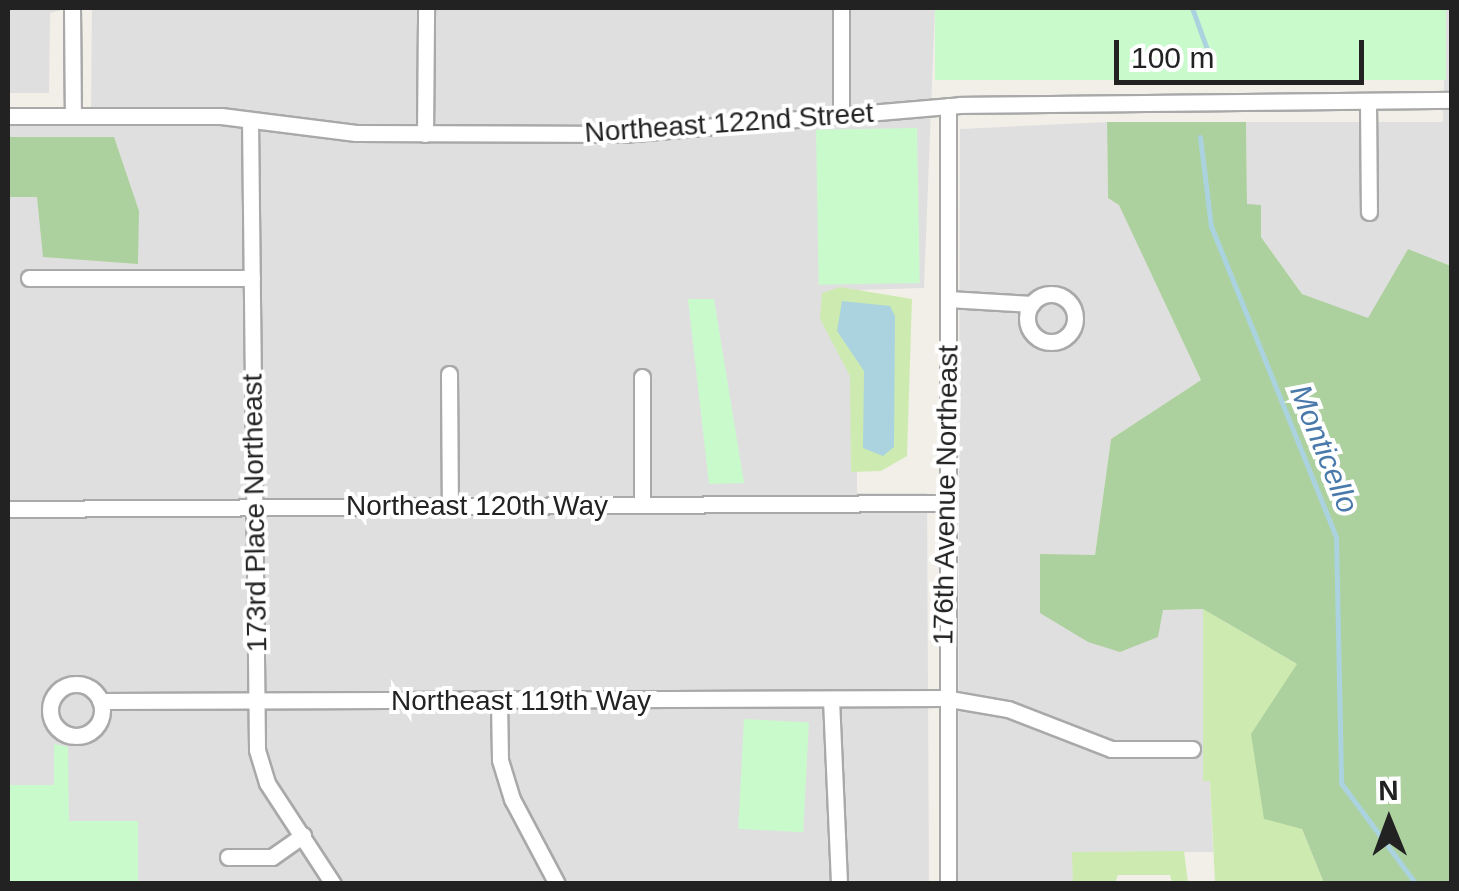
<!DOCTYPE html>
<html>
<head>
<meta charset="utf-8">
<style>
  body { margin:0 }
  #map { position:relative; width:1459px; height:891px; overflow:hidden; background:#f2efe9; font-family:Helvetica,sans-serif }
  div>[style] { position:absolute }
  .residential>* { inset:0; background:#e0dfdf }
  .grass>* { inset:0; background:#cdebb0 }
  .forest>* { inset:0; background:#add19e }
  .park>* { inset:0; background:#c8facc; transform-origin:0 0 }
  .water>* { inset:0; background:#aad3df }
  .stream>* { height:5px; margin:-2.5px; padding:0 2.5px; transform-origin:2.5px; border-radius:2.5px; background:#aad3df }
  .roads { filter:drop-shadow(2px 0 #a9a9a9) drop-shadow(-2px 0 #a9a9a9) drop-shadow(0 2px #a9a9a9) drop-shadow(0 -2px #a9a9a9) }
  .street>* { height:15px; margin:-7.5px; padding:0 7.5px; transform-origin:7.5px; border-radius:7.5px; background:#fff }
  .street>.ring { margin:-7.5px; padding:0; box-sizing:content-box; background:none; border:15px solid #fff; border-radius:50% }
  span { translate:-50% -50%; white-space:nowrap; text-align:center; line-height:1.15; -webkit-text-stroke:8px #fff; paint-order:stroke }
  .street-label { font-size:28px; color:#222 }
  .water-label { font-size:30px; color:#4a7aab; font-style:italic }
  .frame { position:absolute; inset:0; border:10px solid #222; pointer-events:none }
  .north { position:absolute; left:1339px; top:771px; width:100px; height:100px; -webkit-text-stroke:8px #fff; paint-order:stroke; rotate:359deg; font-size:28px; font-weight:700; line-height:40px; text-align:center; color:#222 }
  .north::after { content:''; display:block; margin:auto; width:35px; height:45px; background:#222; clip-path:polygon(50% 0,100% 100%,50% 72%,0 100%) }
  .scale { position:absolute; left:1114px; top:40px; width:250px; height:45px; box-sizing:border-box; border:5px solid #222; border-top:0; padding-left:12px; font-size:30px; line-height:35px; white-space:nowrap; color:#222; -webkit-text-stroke:8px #fff; paint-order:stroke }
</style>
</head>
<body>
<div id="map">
  <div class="residential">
    <div style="clip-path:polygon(8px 8px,69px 8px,50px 13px,49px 93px,8px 93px)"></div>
    <div style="clip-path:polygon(92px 8px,935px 8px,924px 288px,827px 291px,827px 328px,857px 373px,857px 493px,927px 493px,929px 883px,8px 883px,8px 112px,91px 111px)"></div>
    <div style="clip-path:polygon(1446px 8px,1451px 8px,1451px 266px,1408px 249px,1368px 319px,1302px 294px,1261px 237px,1261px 206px,1247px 205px,1246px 122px,1443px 122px)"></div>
    <div style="clip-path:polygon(1107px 122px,1108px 198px,1119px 204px,1201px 380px,1111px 439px,1095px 555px,1162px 610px,1203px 609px,1203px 780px,1210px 781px,1213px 852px,1073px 852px,1073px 883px,958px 884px,960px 129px)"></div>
  </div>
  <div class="grass">
    <div style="clip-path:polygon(840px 287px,912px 299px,907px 456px,881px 471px,851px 472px,850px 376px,820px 319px,822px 293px)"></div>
    <div style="clip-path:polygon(1203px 609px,1297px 664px,1302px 829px,1324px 883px,1215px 883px,1210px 781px,1203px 781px)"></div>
    <div style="clip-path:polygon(1184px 851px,1188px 883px,1172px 883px,1170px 875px,1118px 875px,1115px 883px,1073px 883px,1072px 852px)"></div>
  </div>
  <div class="forest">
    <div style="clip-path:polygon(1107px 122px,1246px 122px,1247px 204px,1261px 205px,1261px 237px,1302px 294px,1368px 318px,1408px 249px,1451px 266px,1451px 883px,1324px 883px,1302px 829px,1264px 819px,1251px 734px,1297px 664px,1203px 609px,1163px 610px,1158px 637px,1120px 652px,1088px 642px,1040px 613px,1040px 554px,1095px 555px,1111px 439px,1201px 380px,1119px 205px,1108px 198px)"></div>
    <div style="clip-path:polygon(8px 137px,114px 137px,139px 211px,138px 264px,43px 257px,37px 197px,8px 197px)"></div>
  </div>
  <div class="park">
    <div style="left:935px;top:8px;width:511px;height:72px"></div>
    <div style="left:917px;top:128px;width:155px;height:101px;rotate:89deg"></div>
    <div style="clip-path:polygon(688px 299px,714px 299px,744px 483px,709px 484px)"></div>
    <div style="left:744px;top:719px;width:65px;height:110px;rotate:3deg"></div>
    <div style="clip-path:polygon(54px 744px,68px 747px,69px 821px,138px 821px,138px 883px,8px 883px,8px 785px,54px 785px)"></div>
  </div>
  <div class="water">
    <div style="clip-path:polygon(842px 301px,890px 306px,895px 316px,894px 447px,883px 456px,863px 448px,864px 371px,837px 331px)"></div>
  </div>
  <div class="stream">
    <div style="left:1192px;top:8px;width:59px;rotate:70deg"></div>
    <div style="left:1200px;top:137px;width:90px;rotate:83deg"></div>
    <div style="left:1211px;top:226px;width:335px;rotate:68.1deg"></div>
    <div style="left:1336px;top:537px;width:246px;rotate:88.8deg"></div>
    <div style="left:1341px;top:783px;width:126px;rotate:53.4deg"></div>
  </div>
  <div class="roads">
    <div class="street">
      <div style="left:72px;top:8px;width:108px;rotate:89.5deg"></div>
      <div style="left:841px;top:8px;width:106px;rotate:90deg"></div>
      <div style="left:1368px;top:102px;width:110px;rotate:89.5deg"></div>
      <div style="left:948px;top:106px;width:778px;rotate:90deg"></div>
      <div style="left:8px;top:116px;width:213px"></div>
      <div style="left:221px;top:116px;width:136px;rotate:7.2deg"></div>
      <div style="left:356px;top:133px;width:267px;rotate:0.2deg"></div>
      <div style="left:623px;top:134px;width:338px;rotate:-4.9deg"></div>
      <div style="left:960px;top:105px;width:492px;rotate:-0.6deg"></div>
      <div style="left:250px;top:120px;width:630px;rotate:89.36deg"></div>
      <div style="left:257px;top:750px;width:34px;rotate:73deg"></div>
      <div style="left:267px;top:783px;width:121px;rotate:56.8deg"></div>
      <div style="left:425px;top:134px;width:126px;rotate:-89.5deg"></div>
      <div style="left:29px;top:278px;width:223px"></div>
      <div class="ring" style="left:1027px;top:294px;width:33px;height:33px"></div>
      <div style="left:948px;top:299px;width:84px;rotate:3.4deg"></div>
      <div style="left:449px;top:374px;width:133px;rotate:89.6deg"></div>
      <div style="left:642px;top:505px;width:128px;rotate:-90deg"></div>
      <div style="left:8px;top:509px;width:938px;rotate:-0.37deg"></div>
      <div class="ring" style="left:50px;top:684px;width:37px;height:37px"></div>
      <div style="left:831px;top:699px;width:185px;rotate:87.5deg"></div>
      <div style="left:100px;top:701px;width:844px;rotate:-0.2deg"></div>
      <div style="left:944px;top:698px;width:65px;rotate:9.8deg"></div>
      <div style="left:1008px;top:709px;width:110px;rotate:21.2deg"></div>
      <div style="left:1111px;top:749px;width:81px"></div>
      <div style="left:499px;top:701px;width:59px;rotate:89deg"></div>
      <div style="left:500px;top:760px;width:41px;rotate:72.9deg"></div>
      <div style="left:512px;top:799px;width:96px;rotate:62.1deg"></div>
      <div style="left:228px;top:857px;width:44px"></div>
      <div style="left:272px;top:857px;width:38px;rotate:-35deg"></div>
    </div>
  </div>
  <div class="street-label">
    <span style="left:729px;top:123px;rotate:-4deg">Northeast 122nd Street</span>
    <span style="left:946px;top:495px;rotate:-89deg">176th Avenue Northeast</span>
    <span style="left:477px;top:506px">Northeast 120th Way</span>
    <span style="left:255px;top:513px;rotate:-91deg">173rd Place Northeast</span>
    <span style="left:521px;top:701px">Northeast 119th Way</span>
  </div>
  <div class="water-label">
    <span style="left:1324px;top:449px;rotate:68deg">Monticello</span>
  </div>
  <div class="frame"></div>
  <div class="north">N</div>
  <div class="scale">100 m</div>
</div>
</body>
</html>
